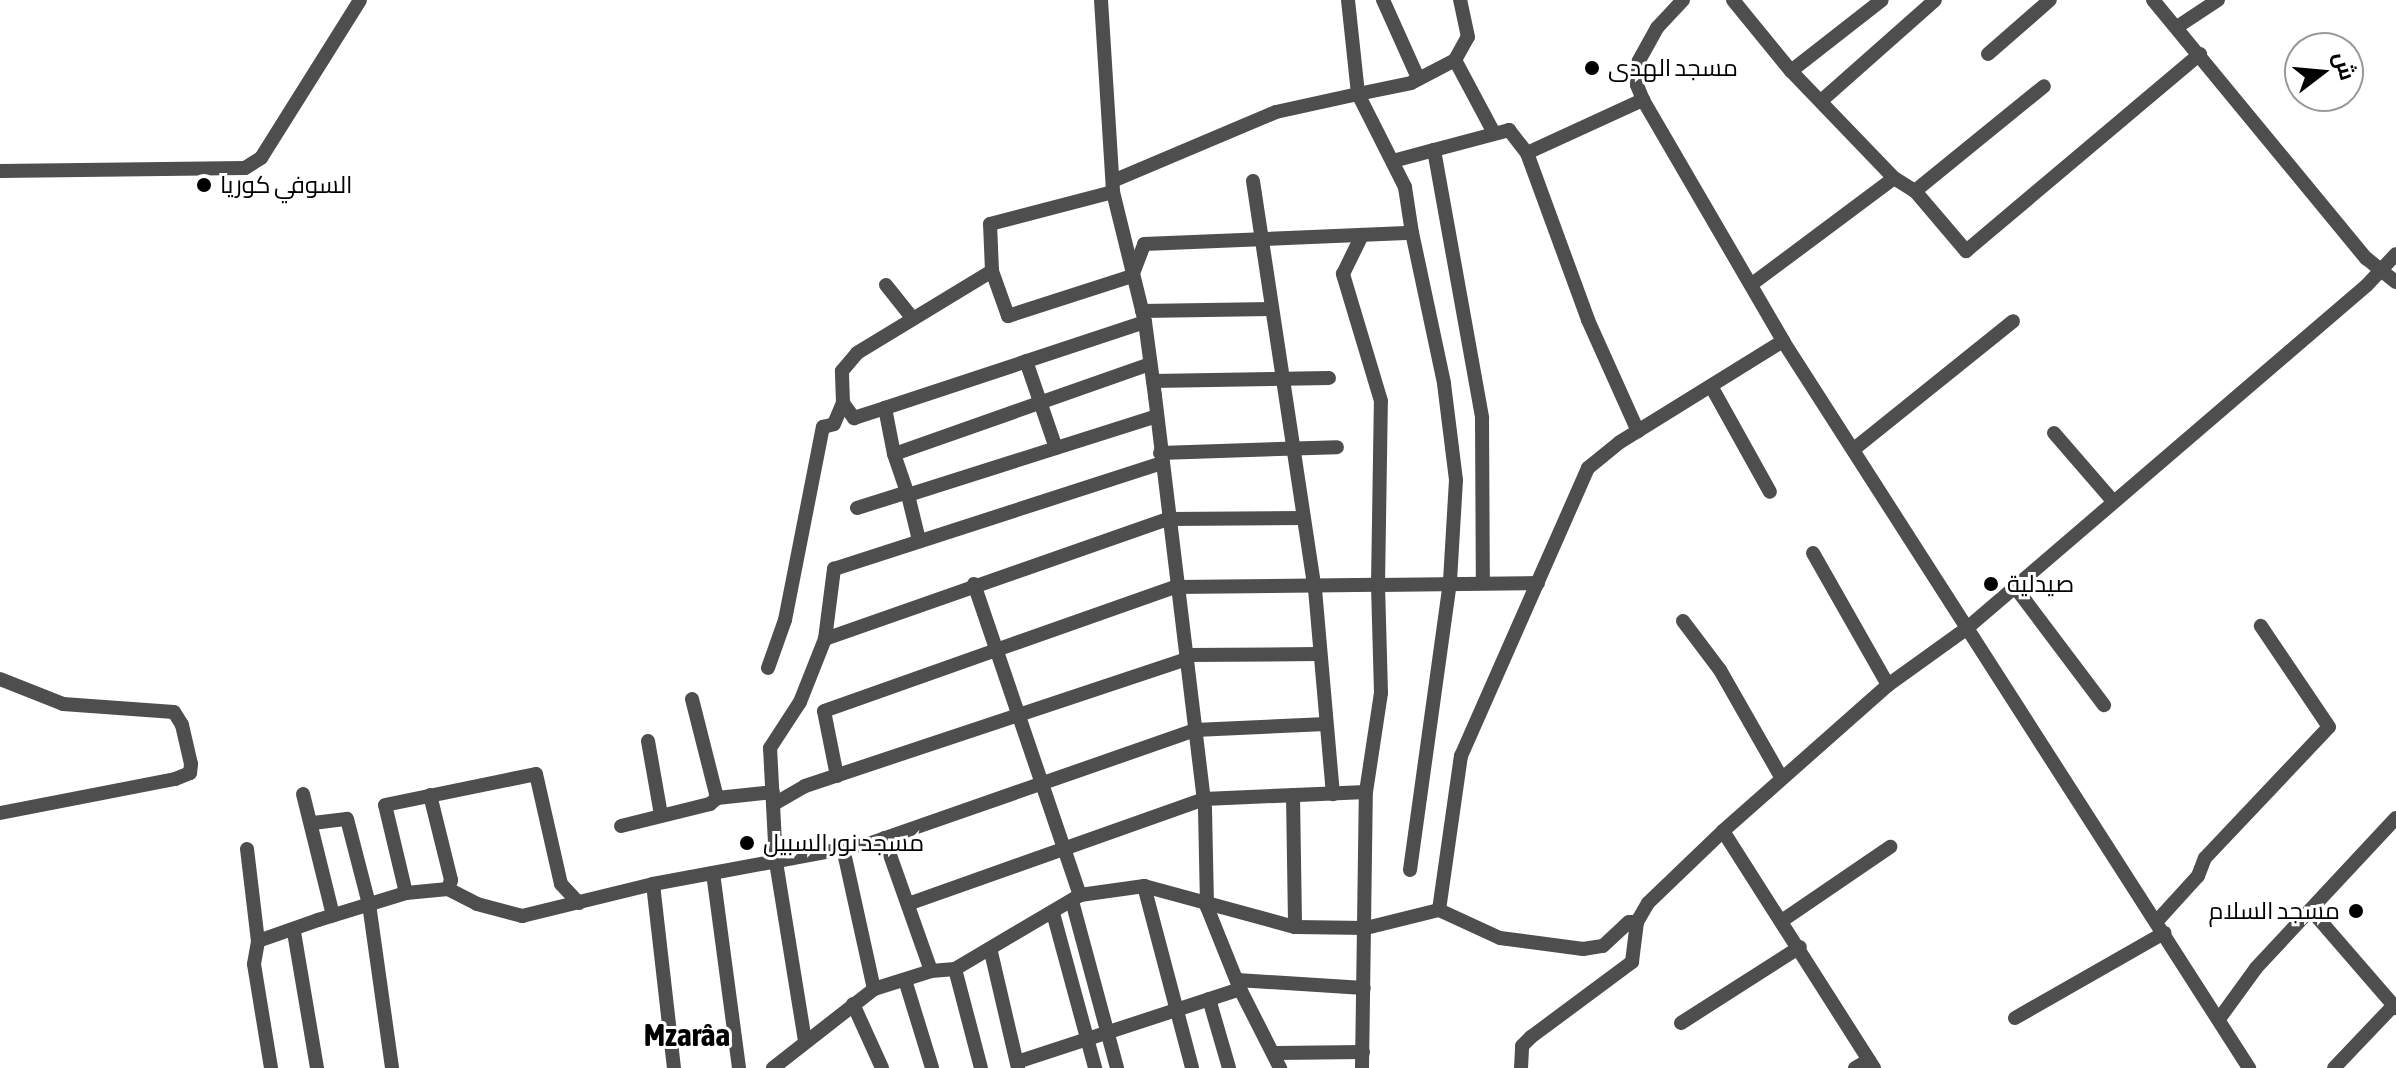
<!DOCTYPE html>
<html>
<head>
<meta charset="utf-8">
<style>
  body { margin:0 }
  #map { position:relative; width:2396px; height:1068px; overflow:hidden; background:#fff; font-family:"Asap Condensed",Cairo,sans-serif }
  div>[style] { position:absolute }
  .minor>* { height:14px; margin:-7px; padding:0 7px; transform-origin:7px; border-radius:7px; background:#4e4e4e }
  .dots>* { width:22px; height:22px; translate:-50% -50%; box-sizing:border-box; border:4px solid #fff; border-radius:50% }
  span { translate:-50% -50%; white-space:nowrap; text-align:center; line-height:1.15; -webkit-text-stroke:6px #fff; paint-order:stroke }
  .poi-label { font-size:24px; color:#000 }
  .left { translate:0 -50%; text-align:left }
  .right { translate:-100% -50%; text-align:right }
  .district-label { font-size:32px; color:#000; font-weight:700 }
  .north { position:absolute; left:2284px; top:32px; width:80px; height:80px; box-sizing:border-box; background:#fff; border:2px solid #999; border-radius:50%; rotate:74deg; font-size:22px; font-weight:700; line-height:32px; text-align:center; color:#000 }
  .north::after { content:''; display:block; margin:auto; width:28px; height:36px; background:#000; clip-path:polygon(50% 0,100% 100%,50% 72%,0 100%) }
</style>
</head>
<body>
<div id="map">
  <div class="minor">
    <div style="left:1101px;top:0;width:192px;rotate:86.4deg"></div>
    <div style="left:1113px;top:192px;width:134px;rotate:76.2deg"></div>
    <div style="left:1145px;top:322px;width:75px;rotate:82.3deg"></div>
    <div style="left:1155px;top:396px;width:416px;rotate:83.1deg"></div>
    <div style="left:1205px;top:809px;width:98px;rotate:88.8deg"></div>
    <div style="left:1207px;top:907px;width:88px;rotate:68.1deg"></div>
    <div style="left:1240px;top:989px;width:89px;rotate:63.1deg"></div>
    <div style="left:1348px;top:0;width:95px;rotate:83.9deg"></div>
    <div style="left:1358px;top:94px;width:54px;rotate:-11.7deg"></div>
    <div style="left:1411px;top:83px;width:50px;rotate:-27.6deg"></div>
    <div style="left:1455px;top:60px;width:26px;rotate:-61deg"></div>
    <div style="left:1468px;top:37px;width:38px;rotate:-102deg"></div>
    <div style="left:1383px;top:0;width:85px;rotate:65.8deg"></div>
    <div style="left:1683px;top:0;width:38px;rotate:133deg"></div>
    <div style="left:1657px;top:28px;width:38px;rotate:119deg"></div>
    <div style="left:1639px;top:61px;width:24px;rotate:95deg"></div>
    <div style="left:1637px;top:85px;width:16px;rotate:68deg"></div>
    <div style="left:1643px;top:100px;width:279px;rotate:59.8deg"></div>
    <div style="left:1783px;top:341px;width:864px;rotate:57.34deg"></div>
    <div style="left:1733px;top:0;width:92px;rotate:50.8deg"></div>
    <div style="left:1791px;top:71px;width:149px;rotate:46.1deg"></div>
    <div style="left:1894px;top:178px;width:25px;rotate:32deg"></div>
    <div style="left:1915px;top:191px;width:79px;rotate:49.6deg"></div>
    <div style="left:1966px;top:251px;width:306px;rotate:-40.1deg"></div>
    <div style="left:2153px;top:0;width:335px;rotate:50.5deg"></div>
    <div style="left:2366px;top:258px;width:38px;rotate:39deg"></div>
    <div style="left:2177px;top:27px;width:49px;rotate:-33.4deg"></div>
    <div style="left:1988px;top:54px;width:82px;rotate:-41.1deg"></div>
    <div style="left:1455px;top:60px;width:83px;rotate:61.9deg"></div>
    <div style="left:1791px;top:71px;width:115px;rotate:-38deg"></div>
    <div style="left:1821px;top:101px;width:152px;rotate:-41.5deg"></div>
    <div style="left:1434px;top:150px;width:78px;rotate:-14.9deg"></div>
    <div style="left:1509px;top:130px;width:29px;rotate:52deg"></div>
    <div style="left:1527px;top:153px;width:128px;rotate:-24.6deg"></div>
    <div style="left:1527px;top:153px;width:178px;rotate:69.9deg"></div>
    <div style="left:1588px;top:320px;width:122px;rotate:65.8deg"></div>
    <div style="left:1393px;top:161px;width:42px;rotate:-15deg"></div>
    <div style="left:1434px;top:150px;width:272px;rotate:79.8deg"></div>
    <div style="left:1482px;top:418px;width:165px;rotate:89.7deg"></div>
    <div style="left:0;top:171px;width:245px;rotate:-0.7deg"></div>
    <div style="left:245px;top:168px;width:19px;rotate:-32deg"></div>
    <div style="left:261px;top:158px;width:186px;rotate:-57.9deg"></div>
    <div style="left:1253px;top:181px;width:413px;rotate:81.4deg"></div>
    <div style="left:1315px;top:589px;width:206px;rotate:85deg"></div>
    <div style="left:1915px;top:191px;width:166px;rotate:-39.1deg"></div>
    <div style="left:992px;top:271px;width:47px;rotate:-92.4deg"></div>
    <div style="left:990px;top:224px;width:127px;rotate:-14.6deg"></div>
    <div style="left:1752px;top:284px;width:177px;rotate:-36.7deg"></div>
    <div style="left:886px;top:285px;width:43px;rotate:51.5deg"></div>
    <div style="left:1142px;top:311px;width:129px;rotate:-0.9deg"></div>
    <div style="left:1026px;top:361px;width:92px;rotate:71deg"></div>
    <div style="left:1150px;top:364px;width:271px;rotate:160.6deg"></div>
    <div style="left:894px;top:454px;width:43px;rotate:71.1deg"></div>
    <div style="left:908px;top:495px;width:261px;rotate:-17.6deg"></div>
    <div style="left:1153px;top:381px;width:176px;rotate:-1deg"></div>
    <div style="left:1711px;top:386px;width:121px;rotate:60.9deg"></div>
    <div style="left:843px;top:403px;width:19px;rotate:54deg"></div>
    <div style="left:854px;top:418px;width:33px;rotate:-18deg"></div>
    <div style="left:2054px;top:433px;width:90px;rotate:49.1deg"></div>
    <div style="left:1854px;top:449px;width:204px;rotate:-38.8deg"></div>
    <div style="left:1160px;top:453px;width:177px;rotate:-1.9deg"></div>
    <div style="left:894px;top:454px;width:47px;rotate:-101.1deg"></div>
    <div style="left:885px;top:408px;width:274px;rotate:-18.3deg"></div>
    <div style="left:908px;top:495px;width:46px;rotate:76.3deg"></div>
    <div style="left:857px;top:508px;width:50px;rotate:-17.4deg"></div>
    <div style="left:1813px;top:553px;width:152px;rotate:60.4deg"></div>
    <div style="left:974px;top:584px;width:329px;rotate:71.2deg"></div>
    <div style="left:2015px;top:587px;width:148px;rotate:53deg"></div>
    <div style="left:1683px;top:621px;width:61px;rotate:52.9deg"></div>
    <div style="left:1720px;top:670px;width:123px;rotate:60.3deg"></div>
    <div style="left:825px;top:639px;width:362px;rotate:-19.3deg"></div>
    <div style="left:1167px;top:519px;width:136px;rotate:-0.4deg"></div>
    <div style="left:1187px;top:655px;width:132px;rotate:-0.4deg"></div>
    <div style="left:768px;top:668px;width:51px;rotate:-70.5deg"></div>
    <div style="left:785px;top:620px;width:197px;rotate:-78.9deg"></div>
    <div style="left:823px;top:427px;width:11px;rotate:-15deg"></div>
    <div style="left:834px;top:424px;width:23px;rotate:-67deg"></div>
    <div style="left:843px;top:403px;width:32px;rotate:-92deg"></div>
    <div style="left:842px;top:371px;width:23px;rotate:-50deg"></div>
    <div style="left:857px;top:353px;width:158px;rotate:-31.3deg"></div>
    <div style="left:992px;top:271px;width:48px;rotate:70.4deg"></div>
    <div style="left:1008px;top:316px;width:130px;rotate:-17.9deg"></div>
    <div style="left:1132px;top:276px;width:34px;rotate:-69deg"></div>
    <div style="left:1144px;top:244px;width:268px;rotate:-2.4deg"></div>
    <div style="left:1412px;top:233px;width:47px;rotate:-98.7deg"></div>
    <div style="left:1405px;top:187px;width:104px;rotate:-116.8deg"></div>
    <div style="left:1358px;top:94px;width:84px;rotate:167.6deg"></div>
    <div style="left:1276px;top:112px;width:177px;rotate:157.1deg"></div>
    <div style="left:0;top:679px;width:68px;rotate:21.6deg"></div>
    <div style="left:63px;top:704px;width:111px;rotate:4.1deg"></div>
    <div style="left:174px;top:712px;width:15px;rotate:58deg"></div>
    <div style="left:182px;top:725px;width:40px;rotate:77deg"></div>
    <div style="left:191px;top:764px;width:9px;rotate:96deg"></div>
    <div style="left:190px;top:773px;width:16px;rotate:158deg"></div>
    <div style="left:175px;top:779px;width:178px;rotate:169deg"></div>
    <div style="left:692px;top:699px;width:102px;rotate:75.8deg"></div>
    <div style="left:648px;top:741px;width:75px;rotate:80deg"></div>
    <div style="left:837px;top:776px;width:66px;rotate:-101.3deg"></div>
    <div style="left:824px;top:711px;width:182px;rotate:-19.5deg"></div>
    <div style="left:996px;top:650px;width:190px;rotate:-19.4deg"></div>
    <div style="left:1175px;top:587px;width:203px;rotate:-0.6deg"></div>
    <div style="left:1378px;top:585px;width:184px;rotate:-89.1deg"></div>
    <div style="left:1381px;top:401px;width:133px;rotate:-106.7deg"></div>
    <div style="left:1343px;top:274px;width:43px;rotate:-64deg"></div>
    <div style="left:303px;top:794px;width:125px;rotate:76.1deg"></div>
    <div style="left:430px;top:795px;width:88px;rotate:76.1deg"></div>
    <div style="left:451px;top:880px;width:9px;rotate:108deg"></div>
    <div style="left:1293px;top:795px;width:132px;rotate:89.1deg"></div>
    <div style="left:774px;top:804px;width:36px;rotate:-30deg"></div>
    <div style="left:805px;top:786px;width:402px;rotate:-18.4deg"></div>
    <div style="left:313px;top:823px;width:34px;rotate:-7deg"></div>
    <div style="left:347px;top:819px;width:88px;rotate:75.5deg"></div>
    <div style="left:369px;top:904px;width:166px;rotate:82deg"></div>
    <div style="left:621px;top:826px;width:92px;rotate:-13.9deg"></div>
    <div style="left:710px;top:804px;width:9px;rotate:-41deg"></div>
    <div style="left:717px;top:798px;width:56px;rotate:-6.1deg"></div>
    <div style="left:1723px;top:831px;width:281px;rotate:57.5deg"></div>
    <div style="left:884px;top:838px;width:141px;rotate:70.5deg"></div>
    <div style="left:843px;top:848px;width:144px;rotate:77.6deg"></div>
    <div style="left:247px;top:849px;width:93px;rotate:83.2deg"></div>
    <div style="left:1410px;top:870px;width:292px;rotate:-82.1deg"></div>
    <div style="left:1450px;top:581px;width:101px;rotate:-86.6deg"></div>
    <div style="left:1456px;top:480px;width:98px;rotate:-97.1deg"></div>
    <div style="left:1444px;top:383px;width:153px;rotate:-102deg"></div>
    <div style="left:713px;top:873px;width:197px;rotate:82.4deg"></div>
    <div style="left:653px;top:884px;width:185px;rotate:83.5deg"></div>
    <div style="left:1144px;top:886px;width:188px;rotate:75.2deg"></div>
    <div style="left:406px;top:893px;width:90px;rotate:-103.4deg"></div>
    <div style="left:385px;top:805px;width:154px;rotate:-11.6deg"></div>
    <div style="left:536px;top:774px;width:113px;rotate:77.2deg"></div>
    <div style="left:561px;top:884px;width:26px;rotate:47deg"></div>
    <div style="left:1072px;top:901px;width:173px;rotate:74.9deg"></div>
    <div style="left:908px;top:904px;width:314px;rotate:-19.5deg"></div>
    <div style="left:1204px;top:799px;width:162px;rotate:-2.5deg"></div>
    <div style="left:1439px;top:910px;width:156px;rotate:-81.9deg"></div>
    <div style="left:1461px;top:756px;width:315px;rotate:-66.2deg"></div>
    <div style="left:1588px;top:468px;width:41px;rotate:-39.1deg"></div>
    <div style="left:1620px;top:442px;width:192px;rotate:-31.8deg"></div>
    <div style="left:2311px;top:910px;width:130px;rotate:49.1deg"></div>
    <div style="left:1053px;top:913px;width:161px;rotate:74.8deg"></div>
    <div style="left:1783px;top:920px;width:130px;rotate:-34.3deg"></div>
    <div style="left:2157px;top:921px;width:61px;rotate:-47.7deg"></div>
    <div style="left:2198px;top:876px;width:19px;rotate:-69deg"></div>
    <div style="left:2205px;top:858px;width:180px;rotate:-46.6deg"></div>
    <div style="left:2329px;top:727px;width:122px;rotate:-124deg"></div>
    <div style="left:294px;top:932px;width:138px;rotate:80.4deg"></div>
    <div style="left:991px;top:952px;width:119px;rotate:76.9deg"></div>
    <div style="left:955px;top:969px;width:102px;rotate:75.3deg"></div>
    <div style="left:905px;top:980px;width:92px;rotate:72.9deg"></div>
    <div style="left:1237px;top:980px;width:127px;rotate:3.6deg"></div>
    <div style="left:1209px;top:999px;width:72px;rotate:73.8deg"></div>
    <div style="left:853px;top:1004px;width:70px;rotate:65.6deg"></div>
    <div style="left:2015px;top:1018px;width:172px;rotate:-29.7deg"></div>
    <div style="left:2219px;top:1019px;width:63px;rotate:-54deg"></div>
    <div style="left:2256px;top:968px;width:205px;rotate:-47deg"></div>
    <div style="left:1681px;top:1023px;width:141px;rotate:-32.6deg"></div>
    <div style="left:805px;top:1041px;width:181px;rotate:-99.2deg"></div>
    <div style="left:776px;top:862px;width:114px;rotate:-93deg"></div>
    <div style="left:770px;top:748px;width:55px;rotate:-56.9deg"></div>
    <div style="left:800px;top:702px;width:68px;rotate:-68.4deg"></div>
    <div style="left:825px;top:639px;width:71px;rotate:-82.7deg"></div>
    <div style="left:834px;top:569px;width:345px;rotate:-17.9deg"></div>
    <div style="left:1276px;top:1053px;width:87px;rotate:-0.7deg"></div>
    <div style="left:1017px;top:1062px;width:235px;rotate:-18.1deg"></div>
    <div style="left:271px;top:1068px;width:105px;rotate:-99.3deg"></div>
    <div style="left:254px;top:964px;width:23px;rotate:-80deg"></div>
    <div style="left:258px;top:941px;width:64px;rotate:-19.3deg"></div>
    <div style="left:318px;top:920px;width:92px;rotate:-17.1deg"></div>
    <div style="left:406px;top:893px;width:42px;rotate:-5.4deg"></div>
    <div style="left:448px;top:889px;width:33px;rotate:27deg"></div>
    <div style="left:477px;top:904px;width:47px;rotate:14.9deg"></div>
    <div style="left:522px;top:916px;width:135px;rotate:-13.7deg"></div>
    <div style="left:653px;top:884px;width:219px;rotate:-10.5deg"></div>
    <div style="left:868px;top:844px;width:346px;rotate:-19.2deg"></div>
    <div style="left:1195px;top:730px;width:131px;rotate:-2.6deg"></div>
    <div style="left:773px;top:1068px;width:128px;rotate:-38deg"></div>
    <div style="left:874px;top:989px;width:60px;rotate:-17.5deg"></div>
    <div style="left:931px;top:971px;width:24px;rotate:-5deg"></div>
    <div style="left:955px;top:969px;width:145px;rotate:-30.6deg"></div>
    <div style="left:1080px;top:895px;width:65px;rotate:-8deg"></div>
    <div style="left:1144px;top:886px;width:156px;rotate:15.2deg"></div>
    <div style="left:1295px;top:927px;width:71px;rotate:0.8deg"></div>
    <div style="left:1366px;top:928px;width:75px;rotate:-13.9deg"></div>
    <div style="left:1439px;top:910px;width:67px;rotate:24.7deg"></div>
    <div style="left:1500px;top:938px;width:84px;rotate:7.5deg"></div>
    <div style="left:1583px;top:949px;width:20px;rotate:-9deg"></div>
    <div style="left:1603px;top:946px;width:35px;rotate:-43deg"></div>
    <div style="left:1629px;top:922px;width:8px"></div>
    <div style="left:1362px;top:1068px;width:276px;rotate:-89.2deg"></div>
    <div style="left:1366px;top:792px;width:100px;rotate:-81.4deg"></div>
    <div style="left:1381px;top:693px;width:108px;rotate:-91.6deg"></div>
    <div style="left:1378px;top:585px;width:160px;rotate:-0.7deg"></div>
    <div style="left:1521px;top:1068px;width:22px;rotate:-87deg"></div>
    <div style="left:1522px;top:1046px;width:13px;rotate:-45deg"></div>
    <div style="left:1531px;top:1037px;width:126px;rotate:-36.6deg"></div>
    <div style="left:1632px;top:962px;width:40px;rotate:-82.9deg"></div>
    <div style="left:1637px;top:922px;width:22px;rotate:-60deg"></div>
    <div style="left:1648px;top:903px;width:104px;rotate:-43.8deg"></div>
    <div style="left:1723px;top:831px;width:220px;rotate:-41.5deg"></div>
    <div style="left:1888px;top:685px;width:96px;rotate:-35.7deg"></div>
    <div style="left:1966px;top:629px;width:528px;rotate:-40.62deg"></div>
    <div style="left:2367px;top:285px;width:42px;rotate:-46.9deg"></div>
    <div style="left:1855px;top:1068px;width:16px;rotate:-30deg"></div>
    <div style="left:2334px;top:1068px;width:87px;rotate:-46.4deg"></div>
  </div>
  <div class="dots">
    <div style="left:1592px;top:68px;background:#000"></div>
    <div style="left:204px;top:185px;background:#000"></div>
    <div style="left:1991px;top:584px;background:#000"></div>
    <div style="left:747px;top:843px;background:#000"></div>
    <div style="left:2356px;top:911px;background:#000"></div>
  </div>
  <div class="poi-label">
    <span class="left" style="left:1608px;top:68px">مسجد الهدى</span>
    <span class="left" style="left:220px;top:185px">السوفي كوريا</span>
    <span class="left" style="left:2007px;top:584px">صيدلية</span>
    <span class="left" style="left:763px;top:843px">مسجد نور السبيل</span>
    <span class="right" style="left:2340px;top:911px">مسجد السلام</span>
  </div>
  <div class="district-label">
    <span style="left:687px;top:1035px">Mzarâa</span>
  </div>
  <div class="north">ش</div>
</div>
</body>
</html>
